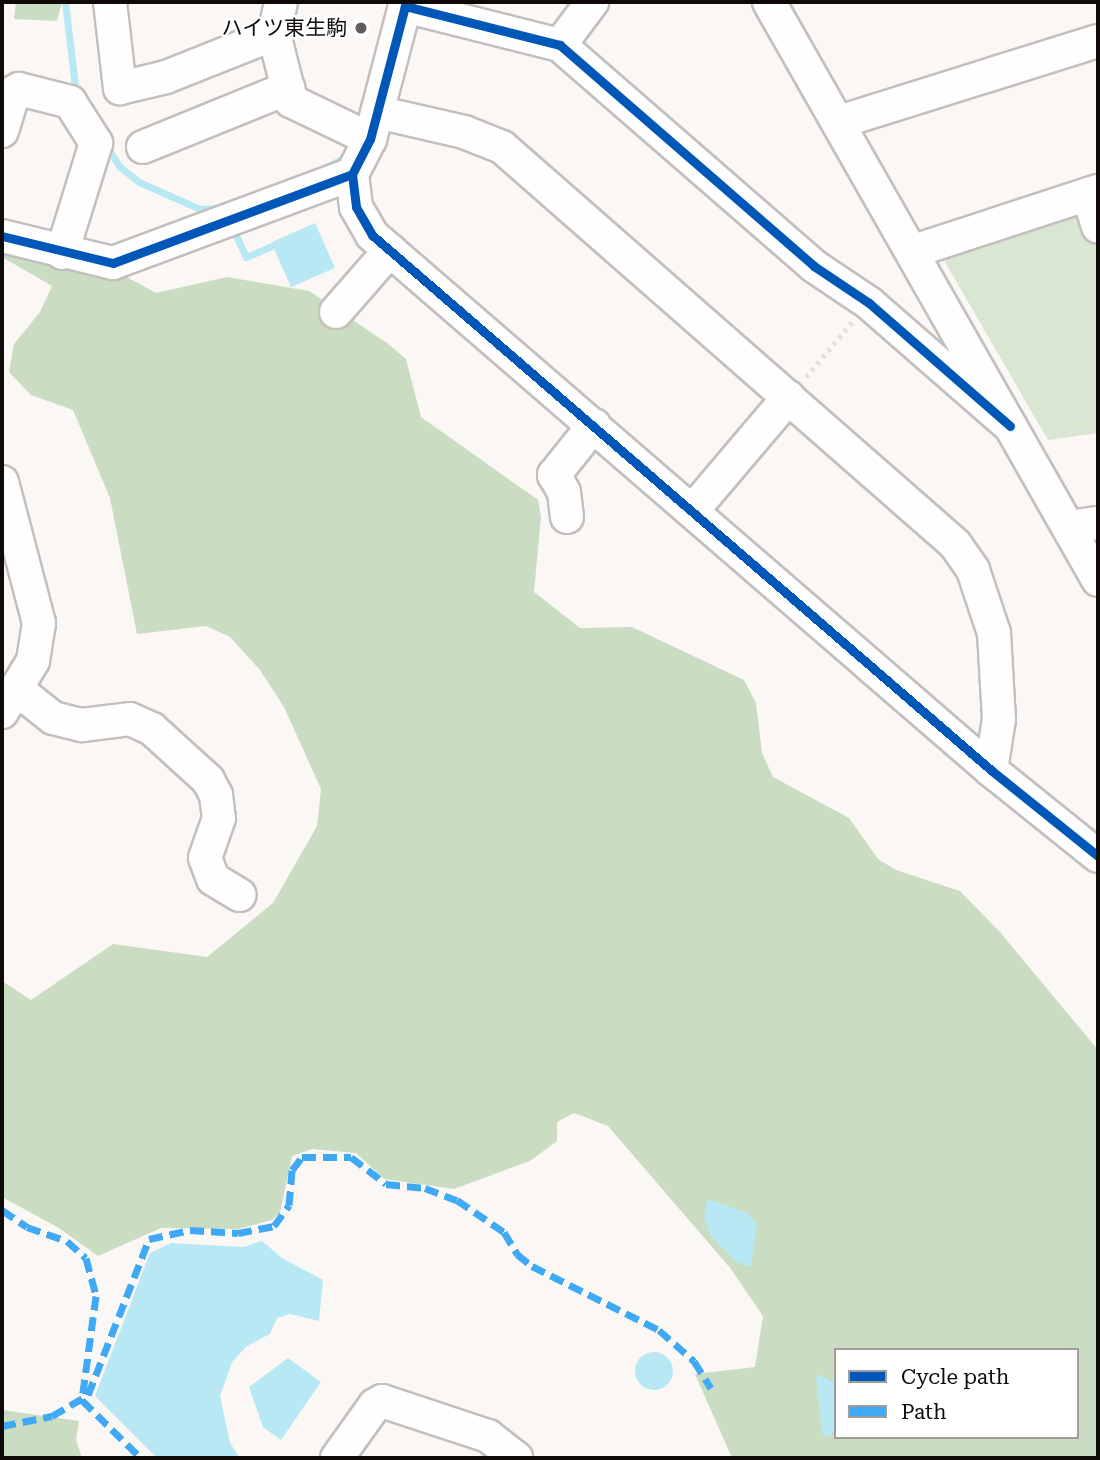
<!DOCTYPE html>
<html>
<head>
<meta charset="utf-8">
<style>
  body { margin:0 }
  #map { position:relative; width:1100px; height:1460px; overflow:hidden; background:#fbf7f5; font-family:"Roboto Serif","Noto Sans JP",serif }
  div>[style] { position:absolute }
  .green>* { inset:0; background:#d8e6d2 }
  .forest>* { inset:0; background:#cadcc2 }
  .water>* { inset:0; background:#b8e8f3; transform-origin:0 0 }
  .round { border-radius:50% }
  .stream>* { height:7px; margin:-3.5px; padding:0 3.5px; transform-origin:3.5px; border-radius:3.5px; background:#b8e8f3 }
  .path>* { height:4.5px; margin-top:-2.25px; transform-origin:0; background:repeating-linear-gradient(90deg,#e2e1e1 0 3.5px,transparent 0 8.5px) }
  .roads { filter:drop-shadow(2px 0 #c4bfbd) drop-shadow(-2px 0 #c4bfbd) drop-shadow(0 2px #c4bfbd) drop-shadow(0 -2px #c4bfbd) }
  .minor>* { height:32px; margin:-16px; padding:0 16px; transform-origin:16px; border-radius:16px; background:#fefefe }
  .quiet>* { height:7px; margin-top:-3.5px; transform-origin:0; background:repeating-linear-gradient(90deg,#3fa9f5 0 14px,transparent 0 21px) }
  .cycleway>* { height:9px; margin:-4.5px; padding:0 4.5px; transform-origin:4.5px; border-radius:4.5px; background:#0057b8 }
  .dots>* { width:19px; height:19px; translate:-50% -50%; box-sizing:border-box; border:4px solid #fff; border-radius:50% }
  span { translate:-50% -50%; white-space:nowrap; text-align:center; line-height:1.15; -webkit-text-stroke:5px #fff; paint-order:stroke }
  .poi-label { font-size:21px; color:#0f0a08 }
  .right { translate:-100% -50%; text-align:right }
  .frame { position:absolute; inset:0; border:4px solid #0f0a08; pointer-events:none }
  .legend { position:absolute; left:834px; top:1348px; width:245px; height:91px; box-sizing:border-box; background:#fff; border:2px solid #9f9d9c; margin:0; padding:9px 12px; list-style:none; font-size:21px; color:#0f0a08 }
  .legend li { display:flex; align-items:center; gap:14px; height:35px }
  .legend b { width:35px; border:2px solid #9f9d9c }
</style>
</head>
<body>
<div id="map">
  <div class="green">
    <div style="clip-path:polygon(1098px 202px,1098px 433px,1048px 440px,945px 262px,952px 247px)"></div>
  </div>
  <div class="forest">
    <div style="clip-path:polygon(16px 2px,62px 2px,57px 21px,14px 19px)"></div>
    <div style="clip-path:polygon(evenodd,2px 241px,125px 276px,156px 293px,227px 277px,309px 291px,387px 343px,406px 359px,421px 417px,538px 500px,541px 517px,534px 592px,580px 628px,632px 627px,744px 680px,756px 703px,762px 753px,773px 777px,849px 818px,878px 859px,896px 870px,960px 891px,999px 931px,1098px 1050px,1098px 1458px,732px 1458px,695px 1374px,755px 1367px,763px 1316px,731px 1269px,608px 1126px,574px 1113px,557px 1122px,557px 1141px,530px 1161px,454px 1189px,384px 1179px,356px 1153px,312px 1149px,292px 1156px,280px 1213px,272px 1220px,238px 1229px,161px 1228px,98px 1256px,59px 1228px,2px 1197px,2px 981px,31px 1000px,113px 944px,207px 957px,273px 903px,317px 826px,321px 789px,284px 707px,260px 670px,230px 637px,206px 626px,137px 634px,110px 498px,73px 410px,31px 395px,9px 372px,14px 344px,40px 312px,52px 286px,2px 257px,2px 241px,836px 1350px,1077px 1350px,1077px 1437px,836px 1437px,836px 1350px)"></div>
    <div style="clip-path:polygon(2px 1410px,79px 1421px,76px 1440px,82px 1458px,2px 1458px)"></div>
  </div>
  <div class="water">
    <div style="left:315px;top:223px;width:49px;height:48px;rotate:66deg"></div>
    <div style="clip-path:polygon(708px 1199px,747px 1213px,757px 1224px,751px 1267px,736px 1262px,711px 1236px,704px 1217px)"></div>
    <div style="clip-path:polygon(262px 1241px,282px 1258px,323px 1280px,319px 1321px,290px 1314px,277px 1318px,270px 1334px,247px 1346px,232px 1362px,220px 1396px,230px 1443px,240px 1458px,157px 1458px,95px 1396px,150px 1253px,171px 1243px,243px 1247px)"></div>
    <div class="round" style="left:635px;top:1352px;width:38px;height:38px"></div>
    <div style="clip-path:polygon(288px 1358px,321px 1382px,281px 1440px,263px 1427px,249px 1387px)"></div>
    <div style="clip-path:polygon(816px 1374px,836px 1383px,836px 1430px,827px 1437px,822px 1434px)"></div>
  </div>
  <div class="stream">
    <div style="left:65px;top:2px;width:93px;rotate:83.2deg"></div>
    <div style="left:105px;top:144px;width:27px;rotate:57deg"></div>
    <div style="left:120px;top:167px;width:24px;rotate:38deg"></div>
    <div style="left:139px;top:182px;width:67px;rotate:23.9deg"></div>
    <div style="left:200px;top:209px;width:16px;rotate:-4deg"></div>
    <div style="left:322px;top:169px;width:30px;rotate:-27deg"></div>
    <div style="left:232px;top:227px;width:33px;rotate:65deg"></div>
    <div style="left:246px;top:257px;width:28px;rotate:-23deg"></div>
  </div>
  <div class="path">
    <div style="left:806px;top:377px;width:72px;rotate:-50.1deg"></div>
    <div style="left:1047px;top:435px;width:52px;rotate:-8.9deg"></div>
  </div>
  <div class="roads">
    <div class="minor">
      <div style="left:110px;top:2px;width:87px;rotate:83.4deg"></div>
      <div style="left:120px;top:88px;width:47px;rotate:-13.4deg"></div>
      <div style="left:166px;top:77px;width:116px;rotate:-21.7deg"></div>
      <div style="left:281px;top:2px;width:33px;rotate:102deg"></div>
      <div style="left:274px;top:34px;width:69px;rotate:75.8deg"></div>
      <div style="left:291px;top:101px;width:88px;rotate:25.7deg"></div>
      <div style="left:769px;top:2px;width:665px;rotate:60.35deg"></div>
      <div style="left:560px;top:45px;width:54px;rotate:-53.3deg"></div>
      <div style="left:377px;top:112px;width:89px;rotate:12.9deg"></div>
      <div style="left:464px;top:132px;width:41px;rotate:21.5deg"></div>
      <div style="left:502px;top:147px;width:602px;rotate:41.23deg"></div>
      <div style="left:955px;top:544px;width:32px;rotate:55deg"></div>
      <div style="left:973px;top:570px;width:66px;rotate:71.6deg"></div>
      <div style="left:994px;top:633px;width:86px;rotate:86.7deg"></div>
      <div style="left:999px;top:719px;width:52px;rotate:98.9deg"></div>
      <div style="left:839px;top:122px;width:271px;rotate:-17.4deg"></div>
      <div style="left:2px;top:131px;width:41px;rotate:-72.9deg"></div>
      <div style="left:14px;top:92px;width:6px;rotate:-31deg"></div>
      <div style="left:19px;top:89px;width:53px;rotate:14.3deg"></div>
      <div style="left:70px;top:102px;width:49px;rotate:57.6deg"></div>
      <div style="left:96px;top:143px;width:115px;rotate:107.2deg"></div>
      <div style="left:143px;top:147px;width:157px;rotate:-22.1deg"></div>
      <div style="left:1088px;top:194px;width:34px;rotate:73deg"></div>
      <div style="left:2px;top:236px;width:114px;rotate:13.7deg"></div>
      <div style="left:113px;top:263px;width:255px;rotate:-20.4deg"></div>
      <div style="left:914px;top:251px;width:194px;rotate:-18.1deg"></div>
      <div style="left:336px;top:312px;width:82px;rotate:-48.9deg"></div>
      <div style="left:1010px;top:426px;width:187px;rotate:-138.9deg"></div>
      <div style="left:869px;top:303px;width:66px;rotate:-146.1deg"></div>
      <div style="left:814px;top:266px;width:337px;rotate:-139deg"></div>
      <div style="left:560px;top:45px;width:160px;rotate:-165.9deg"></div>
      <div style="left:405px;top:6px;width:138px;rotate:104.7deg"></div>
      <div style="left:370px;top:139px;width:39px;rotate:117deg"></div>
      <div style="left:352px;top:174px;width:33px;rotate:83deg"></div>
      <div style="left:356px;top:207px;width:32px;rotate:60deg"></div>
      <div style="left:372px;top:235px;width:818px;rotate:40.84deg"></div>
      <div style="left:991px;top:770px;width:137px;rotate:38.8deg"></div>
      <div style="left:2px;top:482px;width:146px;rotate:75.3deg"></div>
      <div style="left:39px;top:623px;width:38px;rotate:99deg"></div>
      <div style="left:33px;top:661px;width:60px;rotate:121.3deg"></div>
      <div style="left:693px;top:510px;width:148px;rotate:-49.7deg"></div>
      <div style="left:567px;top:517px;width:25px;rotate:-97deg"></div>
      <div style="left:564px;top:492px;width:20px;rotate:-120deg"></div>
      <div style="left:554px;top:475px;width:64px;rotate:-51.3deg"></div>
      <div style="left:1069px;top:527px;width:29px;rotate:-8deg"></div>
      <div style="left:19px;top:691px;width:43px;rotate:38.5deg"></div>
      <div style="left:53px;top:718px;width:30px;rotate:14deg"></div>
      <div style="left:82px;top:725px;width:48px;rotate:-7.1deg"></div>
      <div style="left:130px;top:719px;width:24px;rotate:24deg"></div>
      <div style="left:152px;top:729px;width:76px;rotate:42.3deg"></div>
      <div style="left:208px;top:780px;width:17px;rotate:62deg"></div>
      <div style="left:216px;top:795px;width:23px;rotate:83deg"></div>
      <div style="left:219px;top:818px;width:42px;rotate:109.3deg"></div>
      <div style="left:205px;top:858px;width:22px;rotate:69deg"></div>
      <div style="left:213px;top:879px;width:31px;rotate:31deg"></div>
      <div style="left:337px;top:1458px;width:65px;rotate:-54.4deg"></div>
      <div style="left:375px;top:1405px;width:8px;rotate:-30deg"></div>
      <div style="left:382px;top:1401px;width:112px;rotate:18.3deg"></div>
      <div style="left:488px;top:1436px;width:36px;rotate:38deg"></div>
    </div>
  </div>
  <div class="quiet">
    <div style="left:2px;top:1210px;width:30px;rotate:34deg"></div>
    <div style="left:27px;top:1227px;width:42px;rotate:19.3deg"></div>
    <div style="left:67px;top:1241px;width:25px;rotate:42deg"></div>
    <div style="left:86px;top:1258px;width:39px;rotate:75deg"></div>
    <div style="left:96px;top:1296px;width:105px;rotate:97.7deg"></div>
    <div style="left:82px;top:1400px;width:83px;rotate:44.5deg"></div>
    <div style="left:2px;top:1426px;width:51px;rotate:-11.3deg"></div>
    <div style="left:52px;top:1416px;width:42px;rotate:-30.3deg"></div>
    <div style="left:88px;top:1395px;width:168px;rotate:-68.6deg"></div>
    <div style="left:149px;top:1239px;width:42px;rotate:-12.4deg"></div>
    <div style="left:190px;top:1230px;width:48px;rotate:3.6deg"></div>
    <div style="left:238px;top:1233px;width:37px;rotate:-11deg"></div>
    <div style="left:274px;top:1226px;width:26px;rotate:-54deg"></div>
    <div style="left:289px;top:1205px;width:35px;rotate:-85deg"></div>
    <div style="left:292px;top:1170px;width:16px;rotate:-52deg"></div>
    <div style="left:302px;top:1157px;width:49px"></div>
    <div style="left:351px;top:1157px;width:44px;rotate:37.6deg"></div>
    <div style="left:386px;top:1184px;width:39px;rotate:6deg"></div>
    <div style="left:425px;top:1188px;width:34px;rotate:21deg"></div>
    <div style="left:457px;top:1200px;width:57px;rotate:34.2deg"></div>
    <div style="left:504px;top:1232px;width:26px;rotate:59deg"></div>
    <div style="left:517px;top:1254px;width:19px;rotate:39deg"></div>
    <div style="left:532px;top:1266px;width:142px;rotate:26.7deg"></div>
    <div style="left:659px;top:1330px;width:47px;rotate:41.5deg"></div>
    <div style="left:694px;top:1361px;width:32px;rotate:58deg"></div>
  </div>
  <div class="cycleway">
    <div style="left:2px;top:236px;width:114px;rotate:13.7deg"></div>
    <div style="left:113px;top:263px;width:255px;rotate:-20.4deg"></div>
    <div style="left:1010px;top:426px;width:187px;rotate:-138.9deg"></div>
    <div style="left:869px;top:303px;width:66px;rotate:-146.1deg"></div>
    <div style="left:814px;top:266px;width:337px;rotate:-139deg"></div>
    <div style="left:560px;top:45px;width:160px;rotate:-165.9deg"></div>
    <div style="left:405px;top:6px;width:138px;rotate:104.7deg"></div>
    <div style="left:370px;top:139px;width:39px;rotate:117deg"></div>
    <div style="left:352px;top:174px;width:33px;rotate:83deg"></div>
    <div style="left:356px;top:207px;width:32px;rotate:60deg"></div>
    <div style="left:372px;top:235px;width:818px;rotate:40.84deg"></div>
    <div style="left:991px;top:770px;width:137px;rotate:38.8deg"></div>
  </div>
  <div class="dots">
    <div style="left:361px;top:28px;background:#625d5b"></div>
  </div>
  <div class="poi-label">
    <span class="right" style="left:347px;top:28px">ハイツ東生駒</span>
  </div>
  <div class="frame"></div>
  <ul class="legend">
  <li><b style="height:9px;background:#0057b8"></b>Cycle path</li>
  <li><b style="height:9px;background:#3fa9f5"></b>Path</li>
  </ul>
</div>
</body>
</html>
